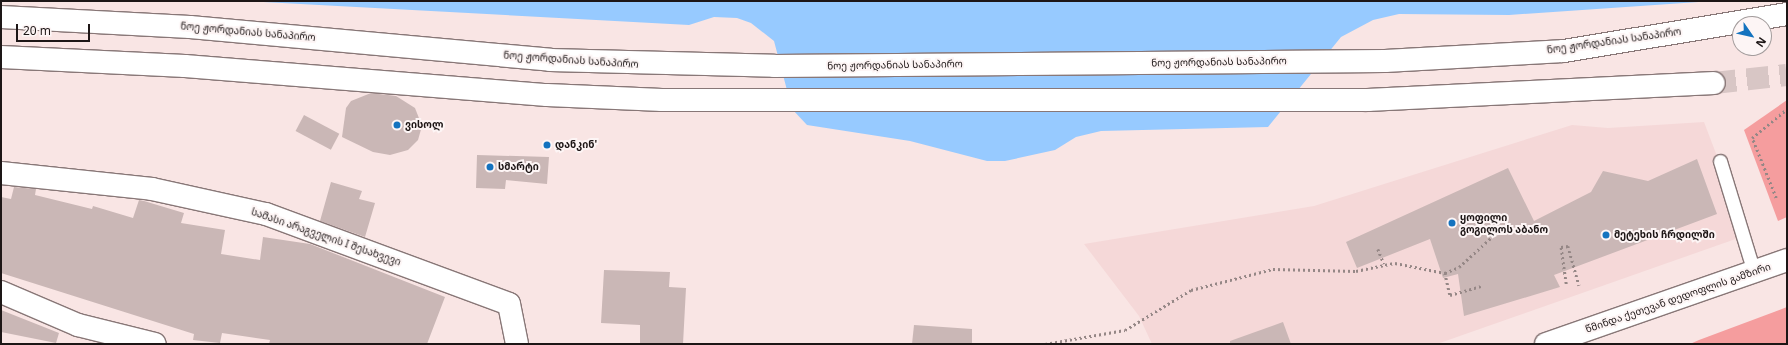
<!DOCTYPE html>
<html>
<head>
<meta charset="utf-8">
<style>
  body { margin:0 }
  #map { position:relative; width:1788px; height:345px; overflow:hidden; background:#f9e5e4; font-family:"Noto Sans","Noto Sans Georgian",sans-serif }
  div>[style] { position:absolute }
  .built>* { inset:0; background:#f5d8d8 }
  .green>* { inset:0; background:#f59d9e }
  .water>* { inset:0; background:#97caff }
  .building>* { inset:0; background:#cab7b6; transform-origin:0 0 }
  .primary-tunnel>* { height:22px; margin-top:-11px; transform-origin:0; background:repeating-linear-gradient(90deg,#d8c6c5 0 22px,transparent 0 33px) }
  .path>* { height:2.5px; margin-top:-1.25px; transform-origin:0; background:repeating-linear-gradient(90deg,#958786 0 2px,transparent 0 5px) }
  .roads { filter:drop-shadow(1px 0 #877) drop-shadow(-1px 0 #877) drop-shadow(0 1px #877) drop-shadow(0 -1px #877) }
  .service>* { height:13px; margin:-6.5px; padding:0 6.5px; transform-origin:6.5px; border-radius:6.5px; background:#fff }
  .minor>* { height:22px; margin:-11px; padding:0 11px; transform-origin:11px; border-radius:11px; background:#fff }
  .primary>* { height:22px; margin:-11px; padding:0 11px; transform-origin:11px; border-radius:11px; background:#fff }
  .dots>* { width:11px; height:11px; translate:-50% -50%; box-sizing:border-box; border:2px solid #fdf5f5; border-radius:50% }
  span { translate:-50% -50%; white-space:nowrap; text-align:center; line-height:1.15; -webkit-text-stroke:4px #fdf5f5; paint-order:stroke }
  .street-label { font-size:10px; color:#1d1616 }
  .poi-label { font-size:10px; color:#1d1616; font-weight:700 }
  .left { translate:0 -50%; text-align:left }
  .frame { position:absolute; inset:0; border:2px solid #1d1616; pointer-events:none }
  .north { position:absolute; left:1732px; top:16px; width:40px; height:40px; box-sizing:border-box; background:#fdf5f5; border:1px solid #a39c9c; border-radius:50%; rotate:124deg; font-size:11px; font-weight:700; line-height:16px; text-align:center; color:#1d1616 }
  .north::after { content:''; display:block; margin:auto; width:14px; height:18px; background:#1473bf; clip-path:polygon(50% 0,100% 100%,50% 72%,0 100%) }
  .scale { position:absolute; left:16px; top:24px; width:74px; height:18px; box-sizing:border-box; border:2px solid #1d1616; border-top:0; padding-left:5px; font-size:12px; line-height:14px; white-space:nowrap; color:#1d1616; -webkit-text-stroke:3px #fdf5f5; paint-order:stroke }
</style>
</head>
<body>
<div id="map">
  <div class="built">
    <div style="clip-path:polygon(1704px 122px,1747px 235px,1437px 344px,1152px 344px,1139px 316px,1084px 244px,1314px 206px,1572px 125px,1608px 128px)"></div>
  </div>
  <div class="green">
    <div style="clip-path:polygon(1787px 100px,1787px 217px,1778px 221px,1744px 130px)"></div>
    <div style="clip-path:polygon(1787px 307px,1787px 344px,1690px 344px,1699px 340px)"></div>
  </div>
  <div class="water">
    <div style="clip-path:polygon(243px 1px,1713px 1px,1509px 15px,1399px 14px,1373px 20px,1341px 37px,1268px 127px,1101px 131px,1076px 137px,1055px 150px,1005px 161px,987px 161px,910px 141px,807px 125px,792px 109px,774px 41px,751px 23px,737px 18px,714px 17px,689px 25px)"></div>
  </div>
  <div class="building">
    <div style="clip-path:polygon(371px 93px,396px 96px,415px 108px,422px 126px,418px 140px,408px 150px,390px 155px,373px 152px,342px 137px,346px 108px,351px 101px)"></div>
    <div style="left:304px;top:115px;width:40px;height:18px;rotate:28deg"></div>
    <div style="clip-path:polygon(477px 155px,549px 157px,547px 184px,506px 180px,505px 189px,476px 188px)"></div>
    <div style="clip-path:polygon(1697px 159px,1717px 214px,1554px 275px,1560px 287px,1464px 316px,1458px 274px,1443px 278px,1430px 239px,1357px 268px,1346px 242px,1508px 168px,1534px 221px,1591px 192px,1603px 171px,1648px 181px)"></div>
    <div style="clip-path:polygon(331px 182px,362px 191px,359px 199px,375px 203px,365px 237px,320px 221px)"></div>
    <div style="clip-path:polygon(14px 187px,36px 189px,35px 195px,92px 209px,93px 206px,133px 218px,139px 200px,144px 201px,184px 213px,181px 223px,225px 230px,221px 254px,260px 260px,263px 237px,310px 244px,445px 297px,427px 344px,269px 344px,270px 340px,222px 333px,220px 343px,193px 340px,194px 334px,1px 273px,1px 197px,11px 199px)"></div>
    <div style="clip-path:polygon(604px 270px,670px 272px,669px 287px,686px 288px,683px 344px,640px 344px,640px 325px,601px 323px)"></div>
    <div style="clip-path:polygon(1px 310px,59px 333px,56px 343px,1px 332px)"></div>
    <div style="clip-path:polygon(1283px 322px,1291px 344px,1230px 344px,1230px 341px)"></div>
    <div style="clip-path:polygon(914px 325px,972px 329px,972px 344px,912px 344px)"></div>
  </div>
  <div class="primary-tunnel">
    <div style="left:1714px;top:83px;width:73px;rotate:-6.3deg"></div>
  </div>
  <div class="path">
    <div style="left:1776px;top:198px;width:65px;rotate:-111.8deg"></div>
    <div style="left:1752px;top:138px;width:45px;rotate:-39.6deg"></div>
    <div style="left:1378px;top:249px;width:16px;rotate:68deg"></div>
    <div style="left:1445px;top:273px;width:23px;rotate:77deg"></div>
    <div style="left:1450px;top:295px;width:32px;rotate:-16deg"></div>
    <div style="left:1566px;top:284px;width:37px;rotate:-98deg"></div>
    <div style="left:1561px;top:247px;width:7px;rotate:-8deg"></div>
    <div style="left:1568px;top:246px;width:41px;rotate:74.2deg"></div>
    <div style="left:1045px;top:344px;width:81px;rotate:-9.9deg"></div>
    <div style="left:1125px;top:330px;width:77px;rotate:-31.2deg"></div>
    <div style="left:1191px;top:290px;width:85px;rotate:-14.4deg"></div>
    <div style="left:1273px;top:269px;width:83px;rotate:1.4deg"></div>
    <div style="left:1356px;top:271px;width:40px;rotate:-12deg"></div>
    <div style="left:1395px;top:263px;width:51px;rotate:11.3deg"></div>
    <div style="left:1445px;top:273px;width:15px;rotate:-23deg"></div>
    <div style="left:1459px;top:267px;width:46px;rotate:-42.4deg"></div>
  </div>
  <div class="roads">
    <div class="service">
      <div style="left:1720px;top:161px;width:116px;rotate:73deg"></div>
    </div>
    <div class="minor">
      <div style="left:1px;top:173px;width:152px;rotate:6deg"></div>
      <div style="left:152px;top:189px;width:117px;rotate:12.4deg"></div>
      <div style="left:266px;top:214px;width:259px;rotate:20.3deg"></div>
      <div style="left:509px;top:304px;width:41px;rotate:78.7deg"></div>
      <div style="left:1px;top:292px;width:84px;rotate:23.2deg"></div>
      <div style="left:78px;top:325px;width:79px;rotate:13.9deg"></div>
    </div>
    <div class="primary">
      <div style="left:1px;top:17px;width:189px;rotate:3deg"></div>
      <div style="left:190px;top:27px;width:362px;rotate:5.2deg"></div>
      <div style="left:550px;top:60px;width:224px;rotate:1.5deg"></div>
      <div style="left:774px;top:66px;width:611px;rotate:-0.47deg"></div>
      <div style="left:1385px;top:61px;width:179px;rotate:-3.2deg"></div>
      <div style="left:1564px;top:51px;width:226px;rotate:-9.4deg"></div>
      <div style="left:1px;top:57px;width:184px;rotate:2.8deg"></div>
      <div style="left:185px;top:66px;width:363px;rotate:4.6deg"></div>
      <div style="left:547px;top:95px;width:115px;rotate:2.5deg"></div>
      <div style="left:662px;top:100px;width:706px"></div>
      <div style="left:1368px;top:100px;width:346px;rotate:-2.8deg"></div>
      <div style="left:1546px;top:344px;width:255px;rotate:-19.2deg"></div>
    </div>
  </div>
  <div class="dots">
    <div style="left:397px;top:125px;background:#1473bf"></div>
    <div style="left:547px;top:145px;background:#1473bf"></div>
    <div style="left:490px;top:167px;background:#1473bf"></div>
    <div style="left:1452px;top:223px;background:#1473bf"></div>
    <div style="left:1606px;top:235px;background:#1473bf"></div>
  </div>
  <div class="street-label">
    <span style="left:248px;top:32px;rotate:5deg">ნოე ჟორდანიას სანაპირო</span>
    <span style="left:1614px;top:41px;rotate:-8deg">ნოე ჟორდანიას სანაპირო</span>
    <span style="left:571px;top:60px;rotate:4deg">ნოე ჟორდანიას სანაპირო</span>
    <span style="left:1219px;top:62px;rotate:-1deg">ნოე ჟორდანიას სანაპირო</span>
    <span style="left:895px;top:65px;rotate:-1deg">ნოე ჟორდანიას სანაპირო</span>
    <span style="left:326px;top:237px;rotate:19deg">სამასი არაგველის I შესახვევი</span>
    <span style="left:1678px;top:298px;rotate:-19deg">წმინდა ქეთევან დედოფლის გამზირი</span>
  </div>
  <div class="poi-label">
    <span class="left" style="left:405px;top:125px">ვისოლ</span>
    <span class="left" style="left:555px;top:145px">დანკინ'</span>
    <span class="left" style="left:498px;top:167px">სმარტი</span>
    <span class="left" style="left:1460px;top:223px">ყოფილი<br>გოგილოს აბანო</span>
    <span class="left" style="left:1614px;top:235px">მეტეხის ჩრდილში</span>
  </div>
  <div class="frame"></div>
  <div class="north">N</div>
  <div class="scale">20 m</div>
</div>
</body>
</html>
